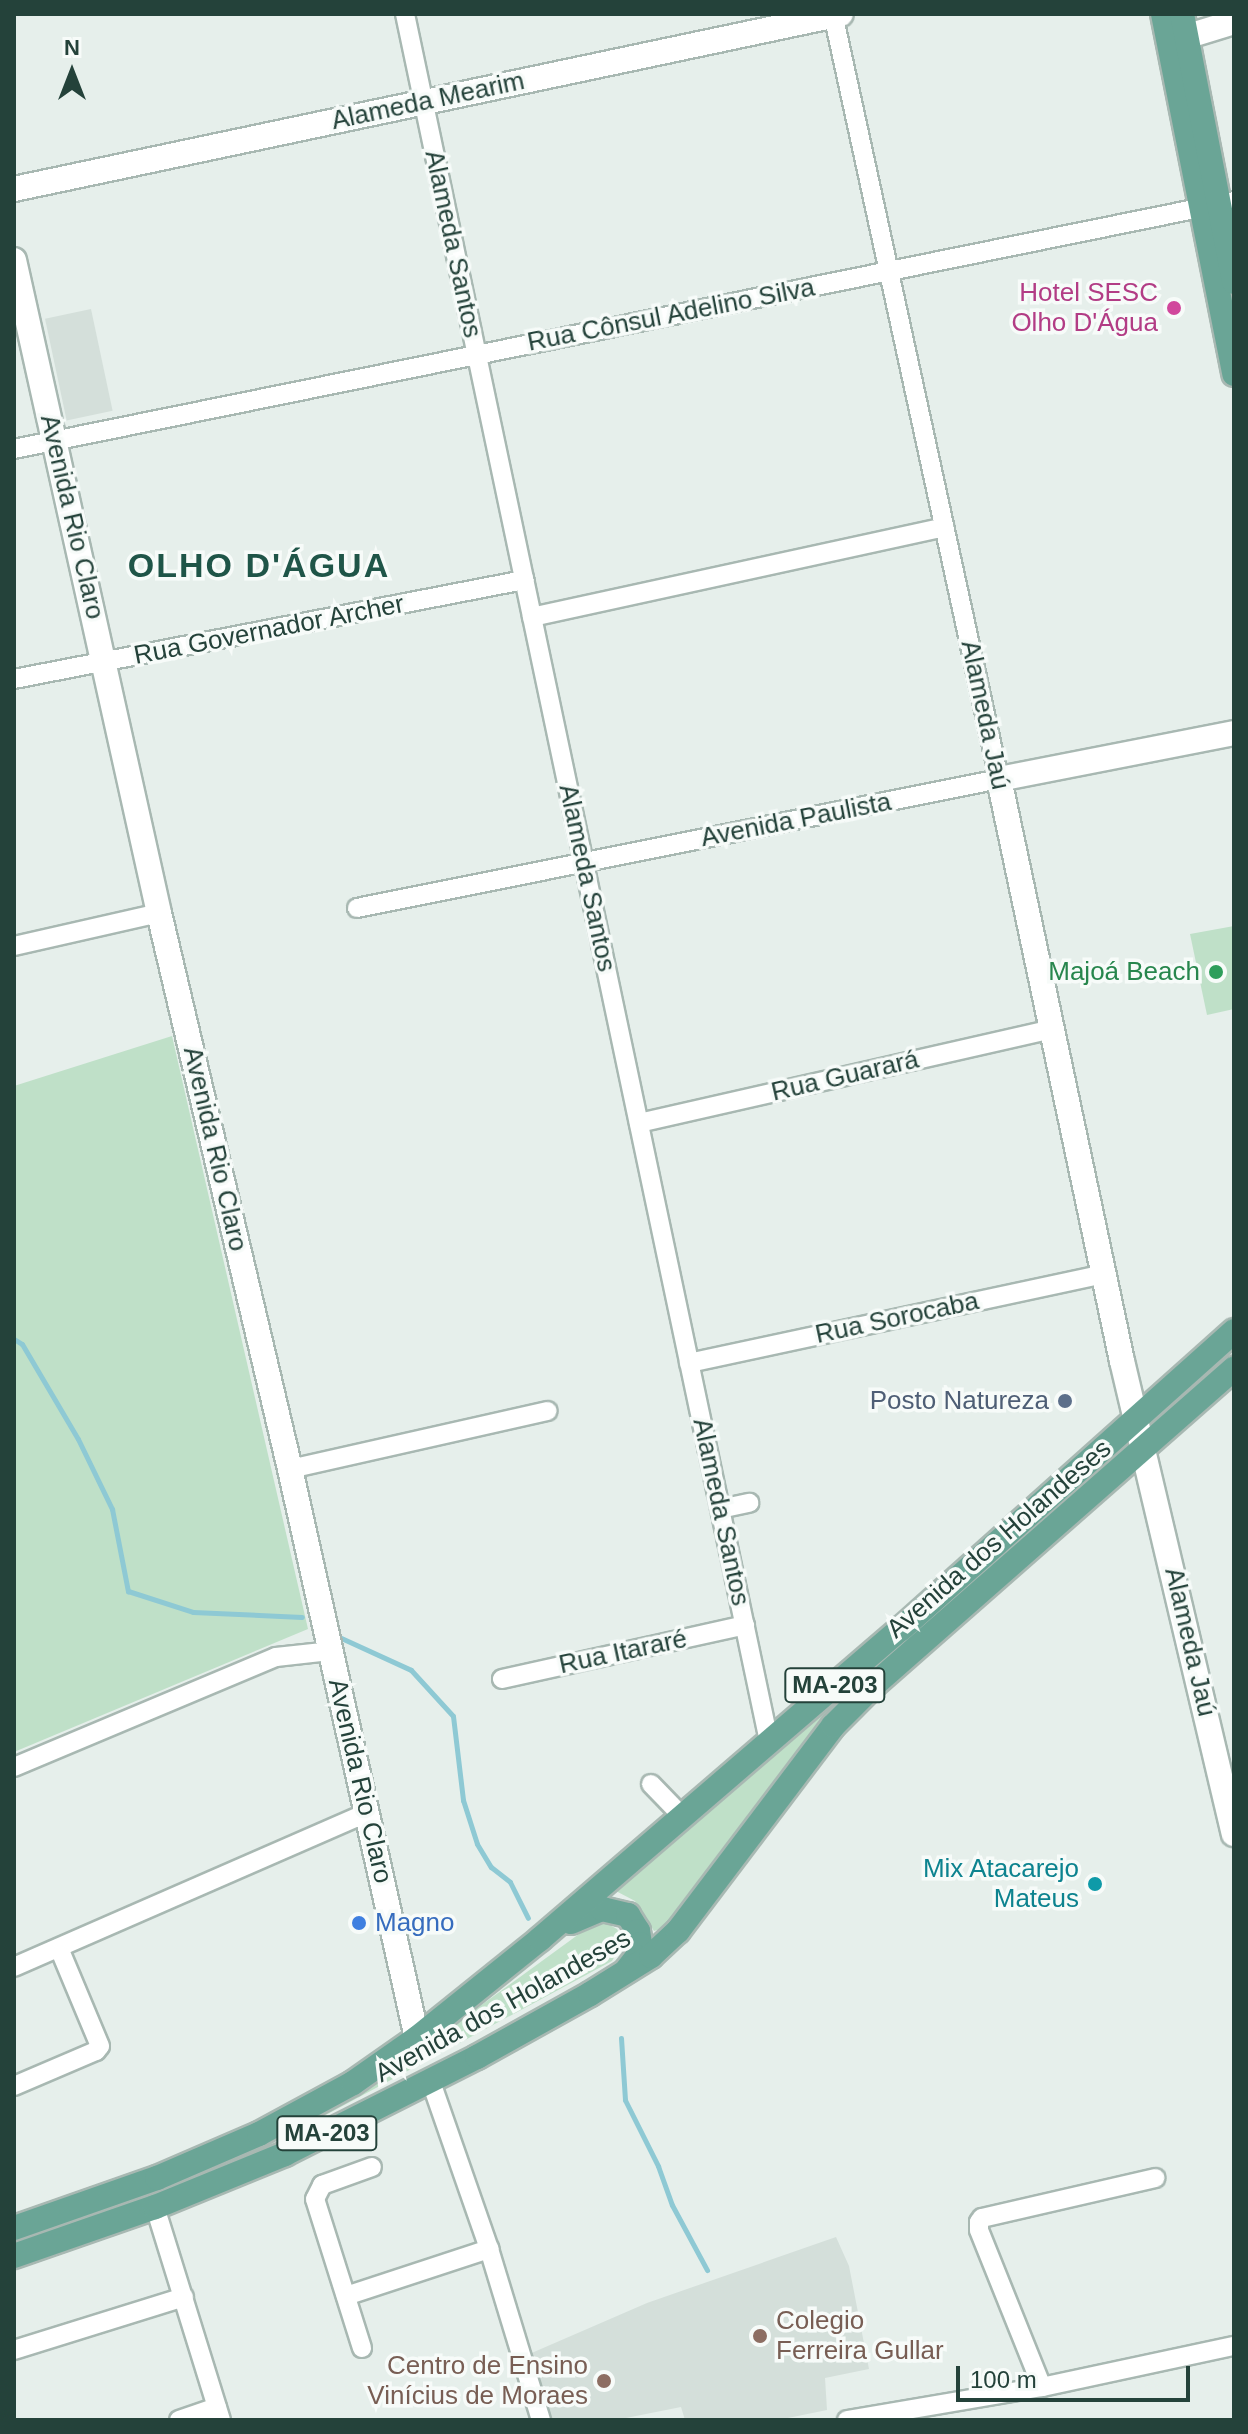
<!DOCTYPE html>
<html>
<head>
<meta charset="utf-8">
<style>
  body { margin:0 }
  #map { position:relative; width:1248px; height:2434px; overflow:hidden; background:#e6efeb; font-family:Arial,sans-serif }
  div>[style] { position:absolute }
  .built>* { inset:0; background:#d4dfda; transform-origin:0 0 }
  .green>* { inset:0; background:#bfe0c8 }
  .stream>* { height:5px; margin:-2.5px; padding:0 2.5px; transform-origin:2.5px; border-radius:2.5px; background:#8ec9d4 }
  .roads { filter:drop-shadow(2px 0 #a8b8b2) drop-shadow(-2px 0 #a8b8b2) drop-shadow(0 2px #a8b8b2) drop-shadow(0 -2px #a8b8b2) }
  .street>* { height:18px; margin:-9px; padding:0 9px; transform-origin:9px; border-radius:9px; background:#fff }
  .secondary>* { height:24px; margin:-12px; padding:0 12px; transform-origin:12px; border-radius:12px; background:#fff }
  .primary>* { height:24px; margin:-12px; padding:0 12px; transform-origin:12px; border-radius:12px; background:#6aa596 }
  .dots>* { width:22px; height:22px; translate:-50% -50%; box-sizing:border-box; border:4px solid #f7fbf9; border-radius:50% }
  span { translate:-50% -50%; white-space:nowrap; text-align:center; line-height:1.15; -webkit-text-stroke:7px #f7fbf9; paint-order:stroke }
  .shield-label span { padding:2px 6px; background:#f7fbf9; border:2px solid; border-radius:6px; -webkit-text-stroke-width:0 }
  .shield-label { font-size:24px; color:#24423a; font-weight:700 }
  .street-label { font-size:26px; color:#24423a }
  .hotel-label { font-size:26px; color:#b23c85 }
  .right { translate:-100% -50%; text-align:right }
  .leisure-label { font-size:26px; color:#27864d }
  .service-label { font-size:26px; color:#4e5e75 }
  .culture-label { font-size:26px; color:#0d838f }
  .shop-label { font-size:26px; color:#366cbe }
  .left { translate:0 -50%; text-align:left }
  .education-label { font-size:26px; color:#785e54 }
  .district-label { font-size:34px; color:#1f5548; font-weight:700; letter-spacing:2px }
  .frame { position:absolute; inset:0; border:16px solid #24423a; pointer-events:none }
  .north { position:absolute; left:32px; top:32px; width:80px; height:80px; -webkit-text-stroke:6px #f7fbf9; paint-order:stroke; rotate:0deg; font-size:22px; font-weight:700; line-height:32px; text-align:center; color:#24423a }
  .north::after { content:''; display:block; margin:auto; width:28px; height:36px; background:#24423a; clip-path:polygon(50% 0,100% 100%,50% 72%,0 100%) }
  .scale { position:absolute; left:956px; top:2366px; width:234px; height:36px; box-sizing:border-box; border:4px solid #24423a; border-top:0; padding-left:10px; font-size:24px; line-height:28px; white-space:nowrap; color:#24423a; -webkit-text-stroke:6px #f7fbf9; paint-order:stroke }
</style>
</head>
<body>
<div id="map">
  <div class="built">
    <div style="left:91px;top:309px;width:104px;height:47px;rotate:78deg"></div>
    <div style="clip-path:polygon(836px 2237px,849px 2266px,869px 2369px,825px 2378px,827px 2410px,778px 2420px,685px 2420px,681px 2407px,616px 2420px,547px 2420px,527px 2355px,647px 2303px)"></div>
  </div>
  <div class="green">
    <div style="clip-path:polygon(1234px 926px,1234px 1009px,1207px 1015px,1190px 934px)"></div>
    <div style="clip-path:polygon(172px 1036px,308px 1629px,14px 1752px,14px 1086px)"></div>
    <div style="clip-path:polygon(833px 1701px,835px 1708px,681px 1908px,664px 1928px,654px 1931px,635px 1901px,614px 1890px)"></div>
    <div style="clip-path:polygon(604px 1922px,617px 1929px,623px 1942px,612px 1961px,309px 2124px,388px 2073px,590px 1926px)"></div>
  </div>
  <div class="stream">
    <div style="left:14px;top:1339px;width:9px;rotate:32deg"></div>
    <div style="left:22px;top:1344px;width:110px;rotate:59.5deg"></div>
    <div style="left:78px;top:1439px;width:78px;rotate:64.1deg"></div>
    <div style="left:112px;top:1509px;width:84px;rotate:79deg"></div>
    <div style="left:128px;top:1591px;width:68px;rotate:17.9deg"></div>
    <div style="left:193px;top:1612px;width:109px;rotate:2.6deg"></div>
    <div style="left:339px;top:1637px;width:79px;rotate:24.6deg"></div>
    <div style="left:411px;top:1670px;width:62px;rotate:47.6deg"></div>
    <div style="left:453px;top:1716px;width:85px;rotate:83.2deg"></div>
    <div style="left:463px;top:1800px;width:46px;rotate:72.3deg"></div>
    <div style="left:477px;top:1844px;width:27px;rotate:59deg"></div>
    <div style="left:491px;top:1867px;width:24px;rotate:38deg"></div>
    <div style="left:510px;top:1882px;width:40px;rotate:63.4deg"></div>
    <div style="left:621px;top:2038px;width:62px;rotate:86.3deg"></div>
    <div style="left:625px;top:2100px;width:74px;rotate:63.4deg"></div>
    <div style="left:658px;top:2166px;width:41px;rotate:70.3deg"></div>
    <div style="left:672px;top:2205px;width:74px;rotate:61.7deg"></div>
  </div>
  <div class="roads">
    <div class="street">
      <div style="left:405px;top:14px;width:1766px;rotate:78.1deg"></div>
      <div style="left:14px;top:449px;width:1245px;rotate:-11.49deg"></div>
      <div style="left:532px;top:617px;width:422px;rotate:-12.3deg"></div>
      <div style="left:14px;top:679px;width:520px;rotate:-10.99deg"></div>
      <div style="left:357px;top:908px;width:655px;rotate:-11.36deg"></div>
      <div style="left:999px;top:779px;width:783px;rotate:-102.24deg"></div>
      <div style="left:14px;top:946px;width:149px;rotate:-12.8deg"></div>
      <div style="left:639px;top:1123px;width:424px;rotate:-12.8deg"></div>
      <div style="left:689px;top:1363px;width:424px;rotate:-12.1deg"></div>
      <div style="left:290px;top:1469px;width:264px;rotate:-12.7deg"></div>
      <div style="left:720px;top:1509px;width:30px;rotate:-12deg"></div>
      <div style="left:502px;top:1679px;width:249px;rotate:-12.5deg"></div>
      <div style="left:14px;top:1767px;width:284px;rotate:-22.8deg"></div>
      <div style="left:276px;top:1657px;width:54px;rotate:-6.3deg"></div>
      <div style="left:651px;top:1784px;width:46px;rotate:45.9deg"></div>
      <div style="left:14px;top:1967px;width:385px;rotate:-23.6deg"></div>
      <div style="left:431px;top:2082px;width:177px;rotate:70.8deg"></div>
      <div style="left:489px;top:2249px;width:179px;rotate:73.1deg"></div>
      <div style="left:14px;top:2086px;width:89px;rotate:-23.1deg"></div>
      <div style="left:96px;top:2051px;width:6px;rotate:-51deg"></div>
      <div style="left:100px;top:2046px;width:106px;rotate:-112.7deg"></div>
      <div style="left:155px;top:2207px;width:223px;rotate:72.8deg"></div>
      <div style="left:346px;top:2296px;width:151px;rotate:-18.2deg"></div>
      <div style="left:362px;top:2348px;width:156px;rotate:-107.5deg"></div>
      <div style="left:315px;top:2199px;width:16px;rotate:-63deg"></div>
      <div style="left:322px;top:2185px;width:53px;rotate:-19.8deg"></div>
      <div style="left:14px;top:2350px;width:178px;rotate:-17.3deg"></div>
      <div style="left:1042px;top:2387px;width:169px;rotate:-111.9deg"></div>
      <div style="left:979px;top:2230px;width:8px;rotate:-90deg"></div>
      <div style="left:979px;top:2222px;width:5px;rotate:-53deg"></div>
      <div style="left:982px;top:2218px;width:178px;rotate:-13deg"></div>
      <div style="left:179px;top:2420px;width:40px;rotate:-18.9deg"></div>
      <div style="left:847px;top:2420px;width:198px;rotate:-9.6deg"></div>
      <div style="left:1042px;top:2387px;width:196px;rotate:-12.1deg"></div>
    </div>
    <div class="secondary">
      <div style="left:1169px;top:42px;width:68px;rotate:-17.1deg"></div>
      <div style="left:14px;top:189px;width:845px;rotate:-11.95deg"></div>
      <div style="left:14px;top:260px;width:669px;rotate:77.48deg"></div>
      <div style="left:159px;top:913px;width:571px;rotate:76.74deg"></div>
      <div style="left:290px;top:1469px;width:583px;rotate:77.42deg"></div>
      <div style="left:1234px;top:733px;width:239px;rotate:168.9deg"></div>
      <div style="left:999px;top:779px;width:595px;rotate:78.07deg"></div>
      <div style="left:1122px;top:1361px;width:486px;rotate:76.7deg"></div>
    </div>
    <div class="primary">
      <div style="left:1163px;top:14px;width:367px;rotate:78.8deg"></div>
      <div style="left:1182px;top:14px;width:273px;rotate:79deg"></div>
      <div style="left:571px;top:1922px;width:34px;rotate:-23deg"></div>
      <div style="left:602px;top:1909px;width:27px;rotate:13deg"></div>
      <div style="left:628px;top:1915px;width:19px;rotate:58deg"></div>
      <div style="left:638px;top:1931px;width:13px;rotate:81deg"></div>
      <div style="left:640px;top:1944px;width:13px;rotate:103deg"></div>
      <div style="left:637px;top:1957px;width:16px;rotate:128deg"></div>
      <div style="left:14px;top:2228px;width:151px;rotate:-19.3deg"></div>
      <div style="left:157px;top:2178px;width:111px;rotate:-23.3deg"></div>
      <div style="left:259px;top:2134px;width:107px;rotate:-28.5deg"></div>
      <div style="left:353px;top:2083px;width:78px;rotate:-35.1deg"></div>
      <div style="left:417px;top:2038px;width:158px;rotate:-38.8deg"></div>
      <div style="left:540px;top:1939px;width:476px;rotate:-40.7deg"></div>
      <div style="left:901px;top:1629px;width:447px;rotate:-41.8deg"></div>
      <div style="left:14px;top:2256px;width:149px;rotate:-19.2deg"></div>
      <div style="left:155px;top:2207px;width:140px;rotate:-22.2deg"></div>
      <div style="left:285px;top:2154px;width:215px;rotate:-26.8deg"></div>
      <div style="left:477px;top:2057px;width:129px;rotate:-29.1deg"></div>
      <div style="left:590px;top:1994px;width:72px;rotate:-31.9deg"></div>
      <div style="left:651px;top:1956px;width:37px;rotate:-43deg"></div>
      <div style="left:678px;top:1931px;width:257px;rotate:-52.9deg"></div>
      <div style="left:833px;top:1726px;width:59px;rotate:-45deg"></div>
      <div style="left:875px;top:1684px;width:478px;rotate:-41.3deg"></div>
    </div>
  </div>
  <div class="dots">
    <div style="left:1174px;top:308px;background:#d1479c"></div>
    <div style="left:1216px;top:972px;background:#2e9e5b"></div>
    <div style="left:1065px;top:1401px;background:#5c6f8a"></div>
    <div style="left:1095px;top:1884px;background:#0f9aa8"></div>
    <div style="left:359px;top:1923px;background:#3f7fe0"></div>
    <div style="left:760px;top:2336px;background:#8d6e63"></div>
    <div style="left:604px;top:2381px;background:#8d6e63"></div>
  </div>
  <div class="shield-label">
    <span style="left:835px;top:1685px">MA-203</span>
    <span style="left:327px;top:2133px">MA-203</span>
  </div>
  <div class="street-label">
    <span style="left:428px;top:101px;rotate:-12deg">Alameda Mearim</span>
    <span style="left:453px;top:244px;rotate:78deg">Alameda Santos</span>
    <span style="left:671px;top:315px;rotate:-11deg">Rua Cônsul Adelino Silva</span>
    <span style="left:72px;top:517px;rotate:77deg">Avenida Rio Claro</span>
    <span style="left:269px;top:630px;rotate:-11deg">Rua Governador Archer</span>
    <span style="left:985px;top:715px;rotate:78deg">Alameda Jaú</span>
    <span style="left:796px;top:820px;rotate:-11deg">Avenida Paulista</span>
    <span style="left:587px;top:878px;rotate:78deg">Alameda Santos</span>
    <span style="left:845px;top:1076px;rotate:-13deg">Rua Guarará</span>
    <span style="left:215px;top:1149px;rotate:77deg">Avenida Rio Claro</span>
    <span style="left:897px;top:1318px;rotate:-12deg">Rua Sorocaba</span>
    <span style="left:721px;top:1512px;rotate:78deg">Alameda Santos</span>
    <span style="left:999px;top:1539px;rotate:-41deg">Avenida dos Holandeses</span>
    <span style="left:1190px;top:1642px;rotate:77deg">Alameda Jaú</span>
    <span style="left:623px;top:1652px;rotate:-12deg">Rua Itararé</span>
    <span style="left:360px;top:1781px;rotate:77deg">Avenida Rio Claro</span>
    <span style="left:503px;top:2006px;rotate:-29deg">Avenida dos Holandeses</span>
  </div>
  <div class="hotel-label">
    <span class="right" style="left:1158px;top:308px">Hotel SESC<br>Olho D'Água</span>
  </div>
  <div class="leisure-label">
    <span class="right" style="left:1200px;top:972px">Majoá Beach</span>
  </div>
  <div class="service-label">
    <span class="right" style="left:1049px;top:1401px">Posto Natureza</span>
  </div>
  <div class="culture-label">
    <span class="right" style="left:1079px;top:1884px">Mix Atacarejo<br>Mateus</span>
  </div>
  <div class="shop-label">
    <span class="left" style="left:375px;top:1923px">Magno</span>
  </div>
  <div class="education-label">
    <span class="left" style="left:776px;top:2336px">Colegio<br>Ferreira Gullar</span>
    <span class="right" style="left:588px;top:2381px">Centro de Ensino<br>Vinícius de Moraes</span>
  </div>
  <div class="district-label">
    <span style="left:259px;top:566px">OLHO D'ÁGUA</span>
  </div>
  <div class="frame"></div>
  <div class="north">N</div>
  <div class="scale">100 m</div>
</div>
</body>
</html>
